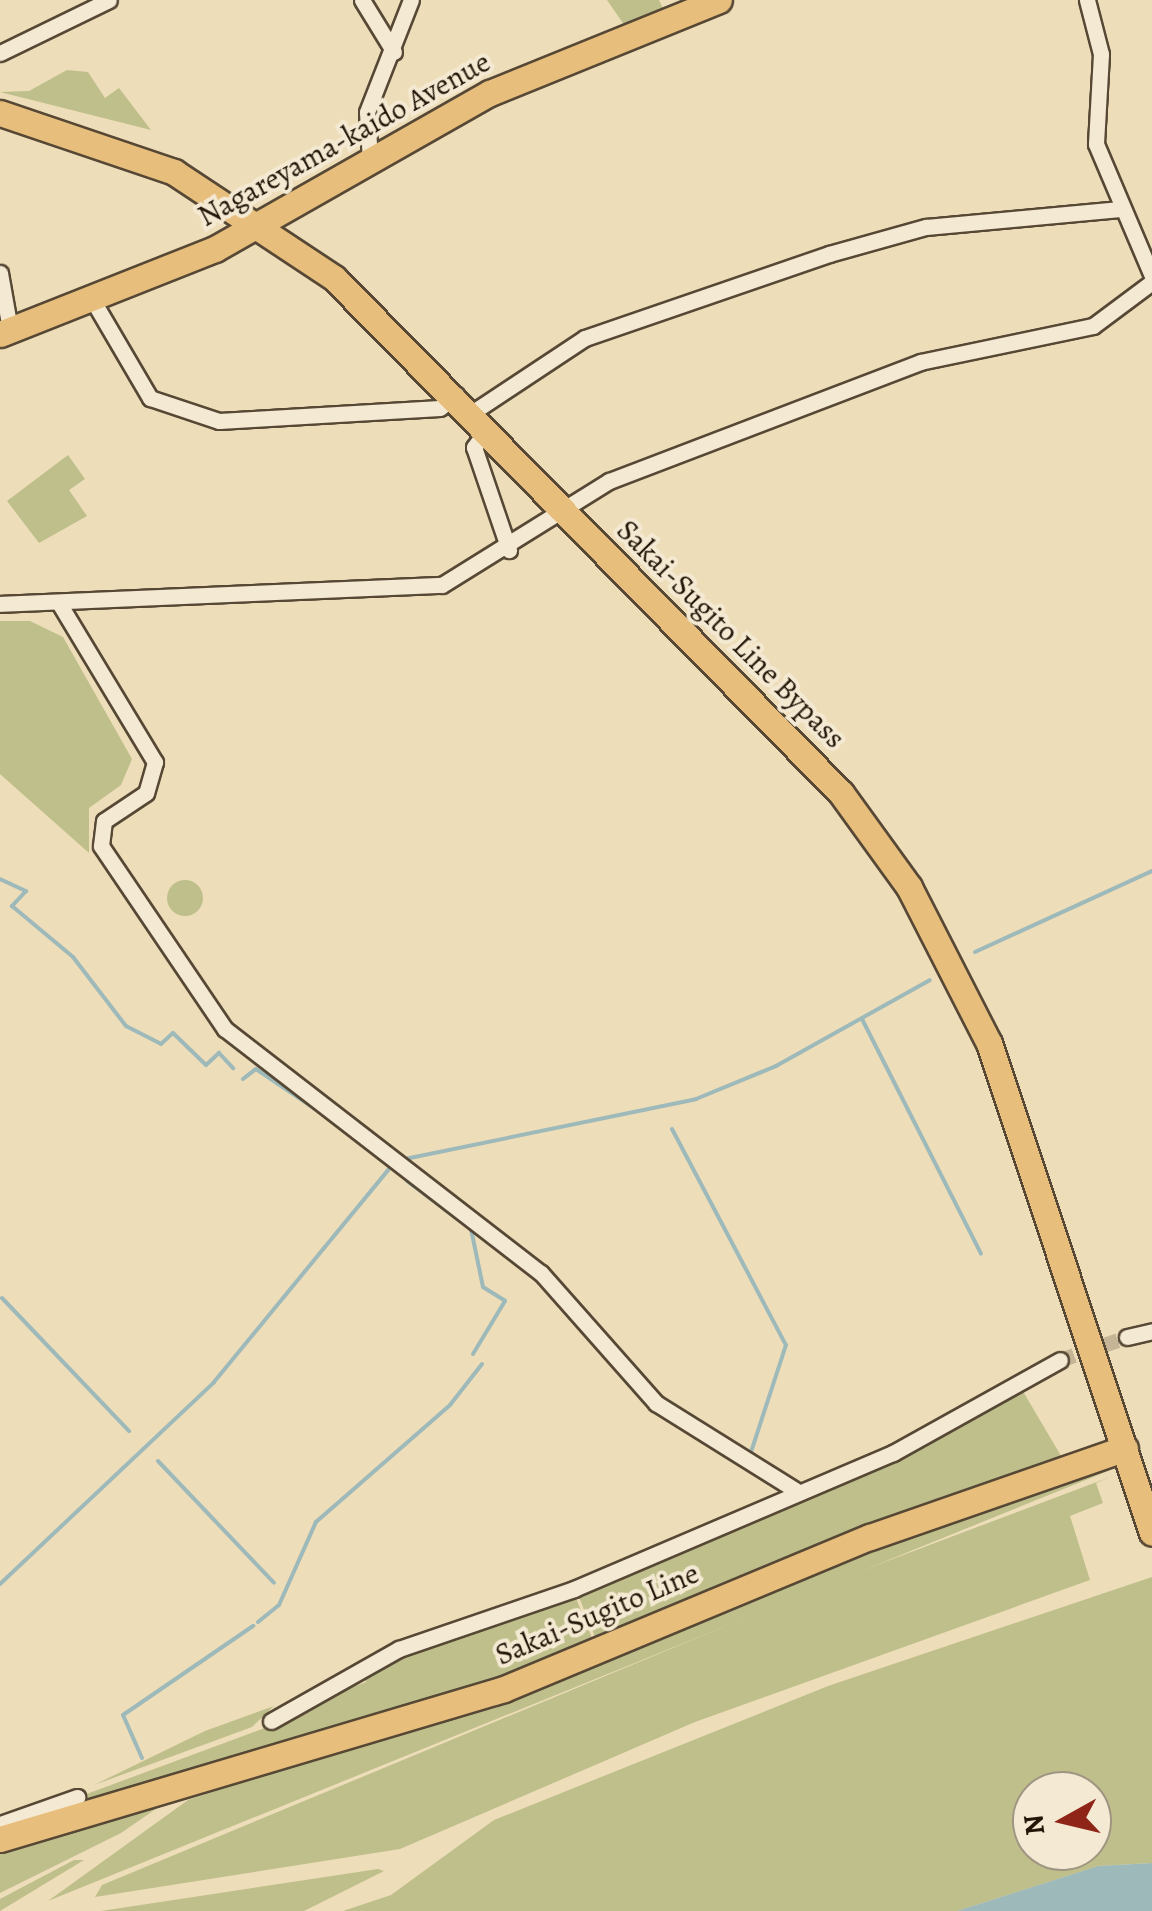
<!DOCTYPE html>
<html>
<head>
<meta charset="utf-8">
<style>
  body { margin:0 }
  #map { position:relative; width:1152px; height:1911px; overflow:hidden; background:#eeddb9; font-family:Alegreya,serif }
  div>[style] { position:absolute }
  .green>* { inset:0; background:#bebf8b }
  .round { border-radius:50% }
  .water>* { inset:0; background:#9eb9ba }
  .stream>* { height:4px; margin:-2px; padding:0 2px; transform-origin:2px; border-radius:2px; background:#9eb9ba }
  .minor-tunnel>* { height:15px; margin-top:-7.5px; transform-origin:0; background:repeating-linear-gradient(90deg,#c5b596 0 15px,transparent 0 23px) }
  .roads { filter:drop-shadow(2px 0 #564835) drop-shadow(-2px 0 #564835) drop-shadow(0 2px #564835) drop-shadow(0 -2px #564835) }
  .minor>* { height:15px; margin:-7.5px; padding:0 7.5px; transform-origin:7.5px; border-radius:7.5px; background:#f4e9d2 }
  .primary>* { height:25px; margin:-12.5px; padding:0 12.5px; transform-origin:12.5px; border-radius:12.5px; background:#e7be7c }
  span { translate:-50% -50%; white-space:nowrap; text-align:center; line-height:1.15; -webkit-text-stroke:8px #f4e9d2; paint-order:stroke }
  .street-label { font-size:30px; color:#231609 }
  .north { position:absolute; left:1012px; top:1771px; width:100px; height:100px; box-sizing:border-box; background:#f4e9d2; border:2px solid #a09582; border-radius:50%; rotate:262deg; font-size:28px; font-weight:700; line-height:40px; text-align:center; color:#231609 }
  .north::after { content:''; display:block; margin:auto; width:35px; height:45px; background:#8f2418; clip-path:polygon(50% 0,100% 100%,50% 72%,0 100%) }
</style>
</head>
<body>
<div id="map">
  <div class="green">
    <div style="clip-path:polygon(607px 0,659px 0,664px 11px,625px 26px)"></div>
    <div style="clip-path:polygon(67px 70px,88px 72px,105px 98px,119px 88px,151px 130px,0 92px,29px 91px)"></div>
    <div style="clip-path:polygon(68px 455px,85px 479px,69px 490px,87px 516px,39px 543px,7px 501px)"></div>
    <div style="clip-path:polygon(0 621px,30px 621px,63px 637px,132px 759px,121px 785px,89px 808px,89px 853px,0 774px)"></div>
    <div class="round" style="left:167px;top:880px;width:36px;height:36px"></div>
    <div style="clip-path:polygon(1021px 1388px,1064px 1461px,597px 1642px,577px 1592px)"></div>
    <div style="clip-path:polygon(1099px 1468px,1108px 1471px,48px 1901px,188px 1800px,239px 1783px,251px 1765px)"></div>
    <div style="clip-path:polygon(1110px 1477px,1096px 1483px,1103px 1503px,1070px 1516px,1090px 1580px,695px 1722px,400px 1849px,95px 1897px,102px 1885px,834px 1581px)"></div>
    <div style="clip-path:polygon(evenodd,1152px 1577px,1152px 1863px,1098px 1866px,957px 1911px,343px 1911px,391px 1895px,494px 1820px,828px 1686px,1152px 1577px,1032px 1791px,1092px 1791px,1092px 1851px,1032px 1851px,1032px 1791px)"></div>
    <div style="clip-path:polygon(574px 1593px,594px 1643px,533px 1669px,0 1826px,311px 1711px,309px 1704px,366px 1682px,364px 1674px,415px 1646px)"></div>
    <div style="clip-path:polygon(274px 1706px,252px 1727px,94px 1785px,205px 1731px)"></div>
    <div style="clip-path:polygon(179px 1793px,121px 1833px,0 1893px,0 1846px)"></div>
    <div style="clip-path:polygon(74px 1860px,84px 1860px,0 1911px,0 1899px)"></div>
    <div style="clip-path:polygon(384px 1871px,304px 1911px,101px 1911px,378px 1869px)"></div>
  </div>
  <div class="water">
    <div style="clip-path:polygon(1152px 1863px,1152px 1911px,957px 1911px,1098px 1866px)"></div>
  </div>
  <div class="stream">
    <div style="left:0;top:879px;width:29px;rotate:25deg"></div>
    <div style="left:26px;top:891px;width:21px;rotate:133deg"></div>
    <div style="left:12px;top:906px;width:80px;rotate:39.9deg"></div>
    <div style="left:73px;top:957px;width:87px;rotate:52.5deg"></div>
    <div style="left:126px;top:1026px;width:39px;rotate:27deg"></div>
    <div style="left:161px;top:1044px;width:16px;rotate:-43deg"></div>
    <div style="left:173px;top:1033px;width:46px;rotate:44.1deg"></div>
    <div style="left:206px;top:1065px;width:18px;rotate:-43deg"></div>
    <div style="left:219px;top:1053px;width:21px;rotate:47deg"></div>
    <div style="left:975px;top:952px;width:195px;rotate:-24.6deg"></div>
    <div style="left:862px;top:1019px;width:263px;rotate:63.1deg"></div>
    <div style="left:243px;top:1079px;width:16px;rotate:-38deg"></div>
    <div style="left:256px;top:1069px;width:89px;rotate:34deg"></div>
    <div style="left:672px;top:1129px;width:244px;rotate:62.2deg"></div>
    <div style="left:786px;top:1345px;width:113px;rotate:108.1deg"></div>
    <div style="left:353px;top:1137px;width:23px;rotate:40deg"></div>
    <div style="left:400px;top:1160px;width:302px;rotate:-11.6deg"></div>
    <div style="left:696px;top:1099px;width:87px;rotate:-22.4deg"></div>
    <div style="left:776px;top:1066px;width:176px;rotate:-29.2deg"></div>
    <div style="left:407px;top:1181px;width:80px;rotate:36.9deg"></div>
    <div style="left:471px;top:1229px;width:59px;rotate:78.3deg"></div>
    <div style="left:483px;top:1287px;width:26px;rotate:32deg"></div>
    <div style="left:505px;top:1301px;width:62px;rotate:121.1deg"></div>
    <div style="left:2px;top:1298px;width:184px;rotate:46.3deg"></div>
    <div style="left:158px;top:1461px;width:168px;rotate:46.4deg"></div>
    <div style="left:0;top:1584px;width:294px;rotate:-43.3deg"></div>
    <div style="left:214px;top:1382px;width:281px;rotate:-50.6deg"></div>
    <div style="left:258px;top:1622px;width:27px;rotate:-39deg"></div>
    <div style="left:279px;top:1605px;width:91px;rotate:-66deg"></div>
    <div style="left:316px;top:1522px;width:178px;rotate:-41.1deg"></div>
    <div style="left:450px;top:1405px;width:52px;rotate:-52deg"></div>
    <div style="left:142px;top:1758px;width:47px;rotate:-113.8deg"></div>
    <div style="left:123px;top:1715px;width:158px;rotate:-34.4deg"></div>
  </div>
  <div class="minor-tunnel">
    <div style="left:1060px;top:1360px;width:71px;rotate:-18.9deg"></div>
  </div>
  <div class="roads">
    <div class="minor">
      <div style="left:362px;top:0;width:61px;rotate:58.4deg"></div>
      <div style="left:1087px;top:0;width:56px;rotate:75.5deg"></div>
      <div style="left:1101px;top:54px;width:90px;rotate:93.2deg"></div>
      <div style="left:1096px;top:144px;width:143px;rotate:67deg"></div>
      <div style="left:0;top:53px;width:121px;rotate:-25.9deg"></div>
      <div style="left:370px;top:160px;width:48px;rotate:-93.6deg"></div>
      <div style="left:367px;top:112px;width:120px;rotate:-68.6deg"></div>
      <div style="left:0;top:273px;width:57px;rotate:79.9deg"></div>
      <div style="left:92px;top:299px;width:115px;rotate:59.6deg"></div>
      <div style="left:150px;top:398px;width:73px;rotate:18.4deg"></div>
      <div style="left:219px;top:421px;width:221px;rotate:-3.4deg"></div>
      <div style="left:440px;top:408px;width:21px;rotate:-39deg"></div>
      <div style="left:473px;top:412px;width:134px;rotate:-33.5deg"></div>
      <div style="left:585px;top:338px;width:258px;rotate:-19deg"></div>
      <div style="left:829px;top:254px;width:101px;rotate:-15.6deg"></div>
      <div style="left:926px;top:227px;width:195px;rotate:-5.3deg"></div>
      <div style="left:488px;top:428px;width:24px;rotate:126deg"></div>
      <div style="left:474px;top:447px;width:109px;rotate:71.2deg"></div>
      <div style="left:59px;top:603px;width:186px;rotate:58.9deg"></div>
      <div style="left:155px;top:762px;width:32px;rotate:106deg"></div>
      <div style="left:146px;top:793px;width:50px;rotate:146.3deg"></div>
      <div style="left:104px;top:821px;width:25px;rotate:97deg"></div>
      <div style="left:101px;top:846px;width:221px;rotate:55.9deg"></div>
      <div style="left:225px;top:1029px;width:399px;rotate:37.7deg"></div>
      <div style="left:541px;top:1273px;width:174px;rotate:48.5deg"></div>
      <div style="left:656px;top:1403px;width:164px;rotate:32deg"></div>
      <div style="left:0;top:604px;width:442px;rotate:-2.5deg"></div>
      <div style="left:442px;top:585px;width:197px;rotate:-31.9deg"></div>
      <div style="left:609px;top:481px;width:333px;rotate:-20.9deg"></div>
      <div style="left:920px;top:362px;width:177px;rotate:-11.8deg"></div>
      <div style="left:1093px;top:326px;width:74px;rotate:-36.7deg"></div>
      <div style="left:1127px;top:1337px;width:26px;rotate:-13deg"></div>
      <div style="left:271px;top:1721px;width:147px;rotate:-29.4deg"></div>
      <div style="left:399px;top:1649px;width:185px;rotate:-18.9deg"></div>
      <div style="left:574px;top:1589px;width:347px;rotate:-23.1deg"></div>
      <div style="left:893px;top:1453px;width:191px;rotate:-29.1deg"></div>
      <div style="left:0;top:1824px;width:82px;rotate:-19.3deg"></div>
    </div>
    <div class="primary">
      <div style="left:0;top:113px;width:184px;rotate:18.7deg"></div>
      <div style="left:174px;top:172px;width:192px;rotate:33.5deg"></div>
      <div style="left:334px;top:278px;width:723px;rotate:45.45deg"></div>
      <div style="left:841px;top:793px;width:116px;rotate:54.1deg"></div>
      <div style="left:909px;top:887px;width:175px;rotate:62.9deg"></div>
      <div style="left:989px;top:1043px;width:516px;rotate:71.6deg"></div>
      <div style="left:0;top:334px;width:231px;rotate:-21.6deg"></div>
      <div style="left:215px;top:249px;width:316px;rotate:-29.6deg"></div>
      <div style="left:490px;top:93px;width:247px;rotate:-22.1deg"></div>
      <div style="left:0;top:1839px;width:526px;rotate:-16.57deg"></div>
      <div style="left:504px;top:1689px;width:396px;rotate:-22.6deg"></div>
      <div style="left:870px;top:1537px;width:270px;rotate:-19.2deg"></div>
    </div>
  </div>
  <div class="street-label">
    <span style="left:344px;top:139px;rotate:-29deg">Nagareyama-kaido Avenue</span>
    <span style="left:731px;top:634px;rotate:45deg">Sakai-Sugito Line Bypass</span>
    <span style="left:597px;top:1614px;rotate:-23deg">Sakai-Sugito Line</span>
  </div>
  <div class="north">N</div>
</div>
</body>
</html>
